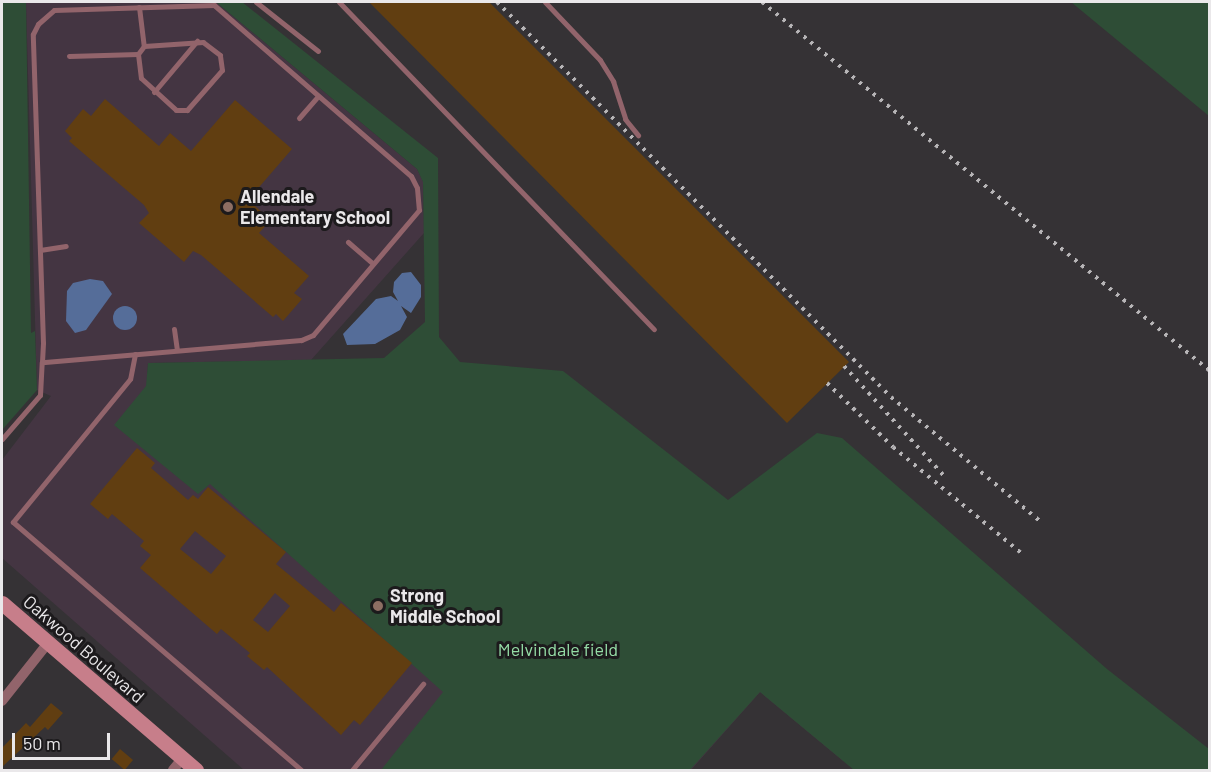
<!DOCTYPE html>
<html>
<head>
<meta charset="utf-8">
<style>
  body { margin:0 }
  #map { position:relative; width:1211px; height:772px; overflow:hidden; background:#353235; font-family:Barlow,sans-serif }
  div>[style] { position:absolute }
  .education>* { inset:0; background:#443542 }
  .green>* { inset:0; background:#2e4d36 }
  .water>* { inset:0; background:#556d99 }
  .round { border-radius:50% }
  .building>* { inset:0; background:#613e11; transform-origin:0 0 }
  .service>* { height:5px; margin:-2.5px; padding:0 2.5px; transform-origin:2.5px; border-radius:2.5px; background:#92646b }
  .minor>* { height:10px; margin:-5px; padding:0 5px; transform-origin:5px; border-radius:5px; background:#92646b }
  .secondary>* { height:15px; margin:-7.5px; padding:0 7.5px; transform-origin:7.5px; border-radius:7.5px; background:#c77e8a }
  .rail>* { height:4px; margin-top:-2px; transform-origin:0; background:repeating-linear-gradient(90deg,#b7b5b7 0 3px,transparent 0 9px) }
  .dots>* { width:16px; height:16px; translate:-50% -50%; box-sizing:border-box; border:3px solid #1c1a1c; border-radius:50% }
  span { translate:-50% -50%; white-space:nowrap; text-align:center; line-height:1.15; -webkit-text-stroke:6px #1c1a1c; paint-order:stroke }
  .poi-label { font-size:18px; color:#eae8ea; font-weight:700 }
  .left { translate:0 -50%; text-align:left }
  .street-label { font-size:18px; color:#eae8ea }
  .park-label { font-size:18px; color:#95dda6 }
  .frame { position:absolute; inset:0; border:3px solid #eae8ea; pointer-events:none }
  .scale { position:absolute; left:12px; top:733px; width:98px; height:27px; box-sizing:border-box; border:3px solid #eae8ea; border-top:0; padding-left:8px; font-size:18px; line-height:21px; white-space:nowrap; color:#eae8ea; -webkit-text-stroke:4px #1c1a1c; paint-order:stroke }
</style>
</head>
<body>
<div id="map">
  <div class="education">
    <div style="clip-path:polygon(26px 2px,216px 2px,417px 169px,423px 181px,424px 233px,311px 360px,148px 363px,147px 386px,489px 446px,854px 770px,760px 692px,691px 770px,244px 770px,2px 558px,2px 460px,51px 396px,37px 390px)"></div>
  </div>
  <div class="green">
    <div style="clip-path:polygon(2px 2px,26px 2px,31px 333px,35px 331px,37px 390px,2px 430px)"></div>
    <div style="clip-path:polygon(216px 2px,242px 2px,438px 158px,439px 337px,460px 362px,563px 371px,728px 500px,817px 433px,842px 438px,1107px 669px,1209px 749px,1209px 770px,854px 770px,760px 692px,690px 770px,381px 770px,443px 692px,210px 484px,198px 494px,114px 425px,146px 386px,148px 363px,384px 358px,425px 322px,423px 182px,417px 169px)"></div>
    <div style="clip-path:polygon(1071px 2px,1209px 2px,1209px 116px)"></div>
  </div>
  <div class="water">
    <div style="clip-path:polygon(411px 272px,421px 285px,421px 297px,411px 313px,401px 306px,407px 317px,400px 330px,375px 344px,347px 345px,343px 334px,376px 299px,391px 296px,398px 301px,393px 292px,394px 282px,402px 273px)"></div>
    <div style="clip-path:polygon(90px 279px,103px 281px,112px 294px,86px 330px,75px 333px,66px 321px,67px 291px,73px 283px)"></div>
    <div class="round" style="left:113px;top:306px;width:24px;height:24px"></div>
  </div>
  <div class="building">
    <div style="clip-path:polygon(369px 2px,489px 2px,849px 362px,787px 423px)"></div>
    <div style="clip-path:polygon(105px 99px,159px 146px,170px 133px,191px 151px,235px 100px,292px 149px,248px 200px,271px 220px,259px 233px,309px 276px,294px 293px,302px 299px,283px 321px,276px 314px,273px 317px,201px 255px,193px 251px,184px 262px,139px 223px,149px 213px,144px 205px,69px 141px,72px 138px,65px 131px,83px 109px,91px 116px)"></div>
    <div style="clip-path:polygon(evenodd,137px 448px,155px 463px,151px 468px,188px 500px,193px 495px,198px 499px,208px 487px,286px 552px,276px 564px,334px 612px,341px 603px,412px 663px,360px 725px,354px 720px,341px 735px,267px 667px,264px 670px,247px 656px,250px 653px,221px 629px,217px 634px,140px 568px,151px 555px,140px 546px,144px 541px,112px 514px,108px 519px,90px 504px,137px 448px,195px 531px,226px 556px,211px 574px,180px 549px,195px 531px,137px 448px,275px 593px,290px 606px,268px 632px,253px 620px,275px 593px)"></div>
    <div style="clip-path:polygon(51px 703px,63px 713px,48px 730px,45px 727px,2px 767px,2px 748px,26px 723px,30px 727px)"></div>
    <div style="left:120px;top:749px;width:17px;height:13px;rotate:40deg"></div>
  </div>
  <div class="service">
    <div style="left:256px;top:2px;width:79px;rotate:38.3deg"></div>
    <div style="left:339px;top:2px;width:454px;rotate:46.1deg"></div>
    <div style="left:545px;top:2px;width:80px;rotate:46.5deg"></div>
    <div style="left:600px;top:60px;width:25px;rotate:58deg"></div>
    <div style="left:613px;top:81px;width:40px;rotate:72deg"></div>
    <div style="left:625px;top:119px;width:21px;rotate:51deg"></div>
    <div style="left:139px;top:7px;width:39px;rotate:83deg"></div>
    <div style="left:144px;top:46px;width:10px;rotate:127deg"></div>
    <div style="left:138px;top:54px;width:24px;rotate:83deg"></div>
    <div style="left:141px;top:78px;width:47px;rotate:42.4deg"></div>
    <div style="left:176px;top:110px;width:11px"></div>
    <div style="left:187px;top:110px;width:53px;rotate:-48.8deg"></div>
    <div style="left:222px;top:70px;width:15px;rotate:-98deg"></div>
    <div style="left:220px;top:55px;width:21px;rotate:-143deg"></div>
    <div style="left:203px;top:42px;width:59px;rotate:176.1deg"></div>
    <div style="left:69px;top:56px;width:69px;rotate:-1.7deg"></div>
    <div style="left:154px;top:92px;width:67px;rotate:-49.9deg"></div>
    <div style="left:299px;top:118px;width:29px;rotate:-49deg"></div>
    <div style="left:348px;top:242px;width:33px;rotate:41deg"></div>
    <div style="left:40px;top:250px;width:26px;rotate:-9deg"></div>
    <div style="left:174px;top:329px;width:21px;rotate:82deg"></div>
    <div style="left:135px;top:354px;width:25px;rotate:101deg"></div>
    <div style="left:130px;top:379px;width:185px;rotate:129.3deg"></div>
    <div style="left:13px;top:522px;width:380px;rotate:40.7deg"></div>
    <div style="left:2px;top:439px;width:58px;rotate:-49.2deg"></div>
    <div style="left:40px;top:395px;width:33px;rotate:-87deg"></div>
    <div style="left:42px;top:362px;width:19px;rotate:-87deg"></div>
    <div style="left:43px;top:343px;width:309px;rotate:-91.9deg"></div>
    <div style="left:33px;top:34px;width:11px;rotate:-63deg"></div>
    <div style="left:38px;top:24px;width:21px;rotate:-41deg"></div>
    <div style="left:54px;top:10px;width:160px;rotate:-1.8deg"></div>
    <div style="left:214px;top:5px;width:261px;rotate:41deg"></div>
    <div style="left:411px;top:176px;width:13px;rotate:63deg"></div>
    <div style="left:417px;top:188px;width:22px;rotate:85deg"></div>
    <div style="left:419px;top:210px;width:164px;rotate:130.3deg"></div>
    <div style="left:313px;top:335px;width:13px;rotate:157deg"></div>
    <div style="left:301px;top:340px;width:260px;rotate:175.1deg"></div>
    <div style="left:352px;top:770px;width:112px;rotate:-50.5deg"></div>
  </div>
  <div class="minor">
    <div style="left:2px;top:701px;width:74px;rotate:-51.6deg"></div>
    <div style="left:173px;top:770px;width:14px;rotate:-51deg"></div>
  </div>
  <div class="secondary">
    <div style="left:2px;top:603px;width:256px;rotate:40.7deg"></div>
  </div>
  <div class="rail">
    <div style="left:497px;top:2px;width:558px;rotate:45.07deg"></div>
    <div style="left:891px;top:397px;width:197px;rotate:39.8deg"></div>
    <div style="left:762px;top:2px;width:580px;rotate:39.48deg"></div>
    <div style="left:844px;top:366px;width:150px;rotate:47.7deg"></div>
    <div style="left:827px;top:383px;width:92px;rotate:44.1deg"></div>
    <div style="left:893px;top:447px;width:166px;rotate:39.6deg"></div>
  </div>
  <div class="dots">
    <div style="left:228px;top:207px;background:#8d6e63"></div>
    <div style="left:378px;top:606px;background:#8d6e63"></div>
  </div>
  <div class="poi-label">
    <span class="left" style="left:240px;top:207px">Allendale<br>Elementary School</span>
    <span class="left" style="left:390px;top:606px">Strong<br>Middle School</span>
  </div>
  <div class="street-label">
    <span style="left:84px;top:649px;rotate:41deg">Oakwood Boulevard</span>
  </div>
  <div class="park-label">
    <span style="left:558px;top:649px">Melvindale field</span>
  </div>
  <div class="frame"></div>
  <div class="scale">50 m</div>
</div>
</body>
</html>
